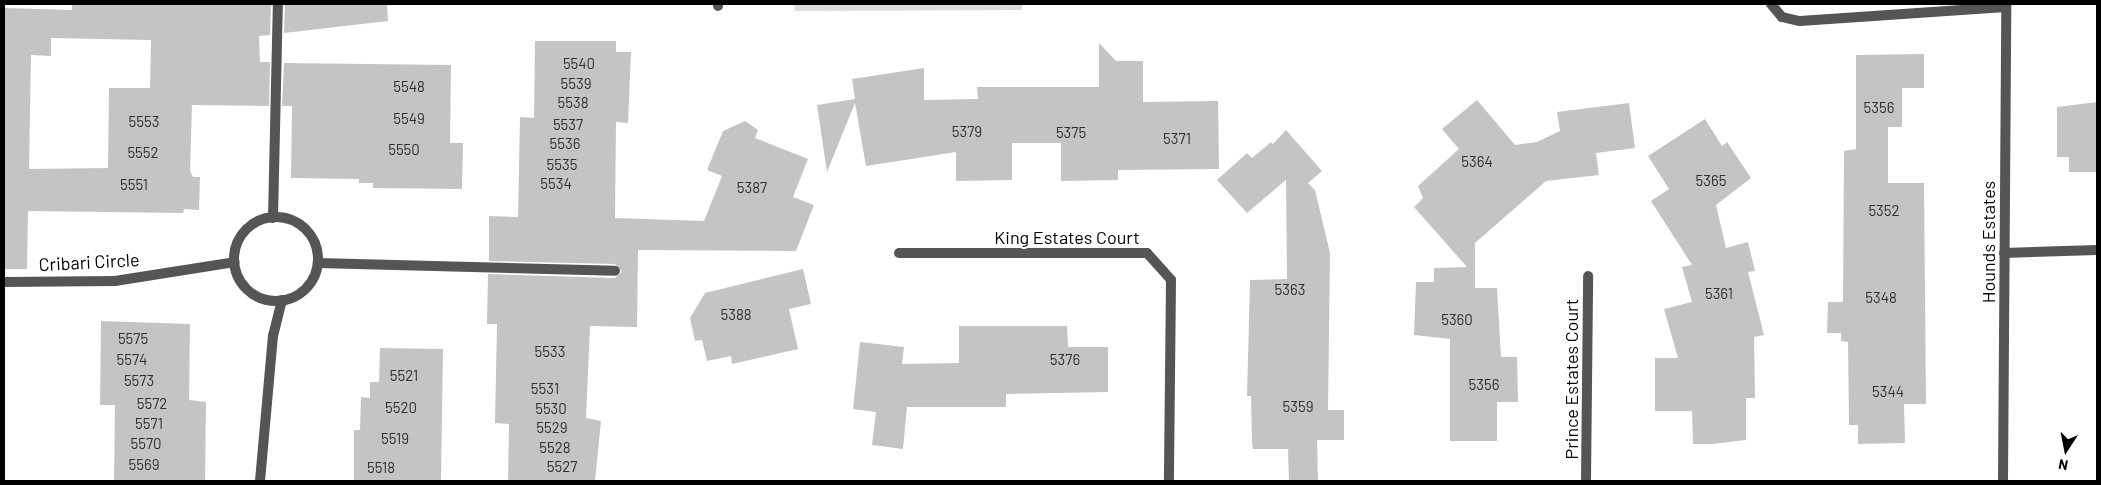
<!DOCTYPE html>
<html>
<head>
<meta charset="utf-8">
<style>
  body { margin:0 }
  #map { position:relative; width:2101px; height:485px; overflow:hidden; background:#fff; font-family:Barlow,sans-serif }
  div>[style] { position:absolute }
  .green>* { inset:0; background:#dcdcdc }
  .building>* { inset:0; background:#c4c4c4 }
  .service>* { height:10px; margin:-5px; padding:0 5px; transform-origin:5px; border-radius:5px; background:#555 }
  .minor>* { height:10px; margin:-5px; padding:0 5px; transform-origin:5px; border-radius:5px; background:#555 }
  .minor>.ring { margin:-5px; padding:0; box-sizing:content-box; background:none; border:10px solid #555; border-radius:50% }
  span { translate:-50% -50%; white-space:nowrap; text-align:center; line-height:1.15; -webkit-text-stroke:4px #fff; paint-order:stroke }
  .number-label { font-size:15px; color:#313131 }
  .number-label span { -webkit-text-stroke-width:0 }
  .street-label { font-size:18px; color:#000 }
  .frame { position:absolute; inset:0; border:5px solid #000; pointer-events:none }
  .north { position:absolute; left:2041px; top:425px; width:50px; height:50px; -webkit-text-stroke:4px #fff; paint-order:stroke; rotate:191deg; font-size:14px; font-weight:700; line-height:20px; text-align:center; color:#000 }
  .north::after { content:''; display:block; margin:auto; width:18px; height:22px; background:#000; clip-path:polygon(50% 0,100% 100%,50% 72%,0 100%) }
</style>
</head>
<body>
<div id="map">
  <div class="green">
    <div style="clip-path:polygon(794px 4px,1022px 4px,1022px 10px,795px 11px)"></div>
  </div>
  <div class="building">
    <div style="clip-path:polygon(evenodd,72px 4px,271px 4px,270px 35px,259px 36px,260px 62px,270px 62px,269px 106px,192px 105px,190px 171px,193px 177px,200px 177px,199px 210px,184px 209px,183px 213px,28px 211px,27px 269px,4px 269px,4px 8px,72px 10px,72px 4px,51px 38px,151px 40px,150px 88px,109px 88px,108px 168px,29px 169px,31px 55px,51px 56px,51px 38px)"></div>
    <div style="clip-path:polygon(285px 4px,387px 4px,388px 21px,284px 33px)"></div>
    <div style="clip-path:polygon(535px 41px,616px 41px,616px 52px,631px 52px,628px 123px,616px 122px,615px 218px,704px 221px,722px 176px,707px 170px,723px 131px,745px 121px,758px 130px,755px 138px,808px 159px,793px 197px,814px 205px,796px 251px,638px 250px,637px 327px,590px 326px,586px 418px,601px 421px,595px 481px,508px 481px,509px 424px,495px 423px,497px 324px,487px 324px,488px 274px,615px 278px,622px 272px,615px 264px,489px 261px,489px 216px,518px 217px,520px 117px,534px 118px)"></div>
    <div style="clip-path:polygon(1099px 43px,1116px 61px,1143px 61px,1143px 102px,1218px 101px,1219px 169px,1118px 170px,1118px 180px,1061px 181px,1061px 143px,1012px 143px,1012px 180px,956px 181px,956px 152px,866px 166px,855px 103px,827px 172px,817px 105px,855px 99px,852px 79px,924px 68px,924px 100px,978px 99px,977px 87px,1099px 87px)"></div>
    <div style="clip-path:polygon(1924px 54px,1924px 88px,1902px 88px,1902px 127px,1888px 127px,1888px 183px,1924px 183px,1926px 404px,1904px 404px,1905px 443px,1858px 444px,1858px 425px,1849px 425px,1848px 342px,1841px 341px,1841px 333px,1827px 333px,1828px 302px,1843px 302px,1844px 151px,1856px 149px,1856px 55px)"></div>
    <div style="clip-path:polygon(284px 63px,451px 65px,450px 143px,463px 143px,462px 189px,373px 188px,373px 183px,359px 183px,359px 179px,291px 178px,292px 106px,282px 106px)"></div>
    <div style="clip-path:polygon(1477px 100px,1515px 145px,1537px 142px,1560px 131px,1557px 112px,1629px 103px,1635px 148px,1596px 153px,1599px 175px,1546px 181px,1475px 243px,1475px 288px,1497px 288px,1501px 357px,1517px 357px,1518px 402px,1497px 402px,1497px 441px,1450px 441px,1450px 339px,1414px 335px,1416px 282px,1434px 282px,1434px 268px,1467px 267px,1414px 207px,1423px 198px,1418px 186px,1459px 149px,1442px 129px)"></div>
    <div style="clip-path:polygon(2097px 102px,2096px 172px,2069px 172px,2069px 157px,2057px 157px,2057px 107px)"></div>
    <div style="clip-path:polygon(1705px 119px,1722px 146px,1727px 142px,1751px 178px,1716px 205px,1726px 248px,1748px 242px,1755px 271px,1748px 272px,1764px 335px,1754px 337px,1755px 398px,1746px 398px,1746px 440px,1712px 444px,1693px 444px,1692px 411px,1655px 411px,1655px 358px,1678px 358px,1664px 309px,1692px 302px,1682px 267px,1692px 265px,1651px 201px,1669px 189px,1648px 156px)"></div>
    <div style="clip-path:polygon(1286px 130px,1322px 171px,1308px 183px,1315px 190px,1330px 253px,1328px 410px,1344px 410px,1344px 440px,1317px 440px,1318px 481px,1289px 481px,1288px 449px,1253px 449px,1252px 442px,1251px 396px,1247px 396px,1250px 280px,1287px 279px,1286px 180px,1247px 213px,1217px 180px,1247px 153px,1252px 158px,1271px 142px,1273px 144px)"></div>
    <div style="clip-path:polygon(803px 269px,811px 304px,789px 309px,798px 349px,732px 364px,731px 356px,707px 361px,702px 340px,695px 341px,690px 318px,705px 293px)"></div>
    <div style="clip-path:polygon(101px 321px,190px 324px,189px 400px,206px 402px,205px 481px,114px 481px,115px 405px,100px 405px)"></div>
    <div style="clip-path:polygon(959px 326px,1067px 326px,1068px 347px,1108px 347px,1108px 392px,1006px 394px,1006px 407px,907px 407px,903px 449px,872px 445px,876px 412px,853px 409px,860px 342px,904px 347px,902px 364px,959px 363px)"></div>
    <div style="clip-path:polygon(380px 348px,443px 349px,441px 481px,354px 481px,354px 430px,360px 430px,361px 397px,370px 398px,370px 382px,379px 382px)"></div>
  </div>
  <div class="service">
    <div style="left:718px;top:4px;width:2px;rotate:90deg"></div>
    <div style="left:1771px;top:4px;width:17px;rotate:50deg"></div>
    <div style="left:1782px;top:17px;width:18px;rotate:13deg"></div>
    <div style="left:1800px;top:21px;width:206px;rotate:-3.9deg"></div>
    <div style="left:273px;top:218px;width:214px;rotate:-88.7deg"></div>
    <div style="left:318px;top:263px;width:297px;rotate:1.5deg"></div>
  </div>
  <div class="minor">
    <div class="ring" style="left:234px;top:217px;width:74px;height:74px"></div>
    <div style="left:899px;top:253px;width:248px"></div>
    <div style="left:1147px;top:253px;width:36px;rotate:48deg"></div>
    <div style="left:1171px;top:280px;width:201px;rotate:90.6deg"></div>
    <div style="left:2004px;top:253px;width:93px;rotate:-1.8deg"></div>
    <div style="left:4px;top:282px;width:111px;rotate:-0.5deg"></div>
    <div style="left:115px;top:281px;width:121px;rotate:-9deg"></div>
    <div style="left:260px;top:481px;width:146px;rotate:-84.9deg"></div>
    <div style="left:273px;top:336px;width:37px;rotate:-76deg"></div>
    <div style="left:1586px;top:481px;width:205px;rotate:-89.4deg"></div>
    <div style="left:2003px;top:481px;width:477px;rotate:-89.6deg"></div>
  </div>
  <div class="number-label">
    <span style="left:579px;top:64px">5540</span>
    <span style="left:576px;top:84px">5539</span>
    <span style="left:409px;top:87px">5548</span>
    <span style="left:573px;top:103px">5538</span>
    <span style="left:1879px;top:108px">5356</span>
    <span style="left:409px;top:119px">5549</span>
    <span style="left:144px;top:122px">5553</span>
    <span style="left:568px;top:125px">5537</span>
    <span style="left:967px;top:132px">5379</span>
    <span style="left:1071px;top:133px">5375</span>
    <span style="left:1177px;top:139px">5371</span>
    <span style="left:565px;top:144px">5536</span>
    <span style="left:404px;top:150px">5550</span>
    <span style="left:143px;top:153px">5552</span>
    <span style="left:1477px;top:162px">5364</span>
    <span style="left:562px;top:165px">5535</span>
    <span style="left:1711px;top:181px">5365</span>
    <span style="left:556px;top:184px">5534</span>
    <span style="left:134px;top:185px">5551</span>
    <span style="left:752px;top:188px">5387</span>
    <span style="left:1884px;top:211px">5352</span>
    <span style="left:1290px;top:290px">5363</span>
    <span style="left:1719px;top:294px">5361</span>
    <span style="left:1881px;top:298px">5348</span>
    <span style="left:736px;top:315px">5388</span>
    <span style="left:1457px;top:320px">5360</span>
    <span style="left:133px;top:339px">5575</span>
    <span style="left:550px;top:352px">5533</span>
    <span style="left:132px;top:360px">5574</span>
    <span style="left:1065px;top:360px">5376</span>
    <span style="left:404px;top:376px">5521</span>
    <span style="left:139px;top:381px">5573</span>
    <span style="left:1484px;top:385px">5356</span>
    <span style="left:545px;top:389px">5531</span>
    <span style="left:1888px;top:392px">5344</span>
    <span style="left:152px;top:404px">5572</span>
    <span style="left:1298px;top:407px">5359</span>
    <span style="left:401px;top:408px">5520</span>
    <span style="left:551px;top:409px">5530</span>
    <span style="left:149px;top:424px">5571</span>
    <span style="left:552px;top:428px">5529</span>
    <span style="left:395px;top:439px">5519</span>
    <span style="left:146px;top:444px">5570</span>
    <span style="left:555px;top:448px">5528</span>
    <span style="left:144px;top:465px">5569</span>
    <span style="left:562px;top:467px">5527</span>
    <span style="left:381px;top:468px">5518</span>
  </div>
  <div class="street-label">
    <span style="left:1067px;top:237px">King Estates Court</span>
    <span style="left:1988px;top:242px;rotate:-90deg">Hounds Estates</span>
    <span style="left:89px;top:262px;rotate:-3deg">Cribari Circle</span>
    <span style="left:1571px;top:379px;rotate:-90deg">Prince Estates Court</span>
  </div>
  <div class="frame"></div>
  <div class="north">N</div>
</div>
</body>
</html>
